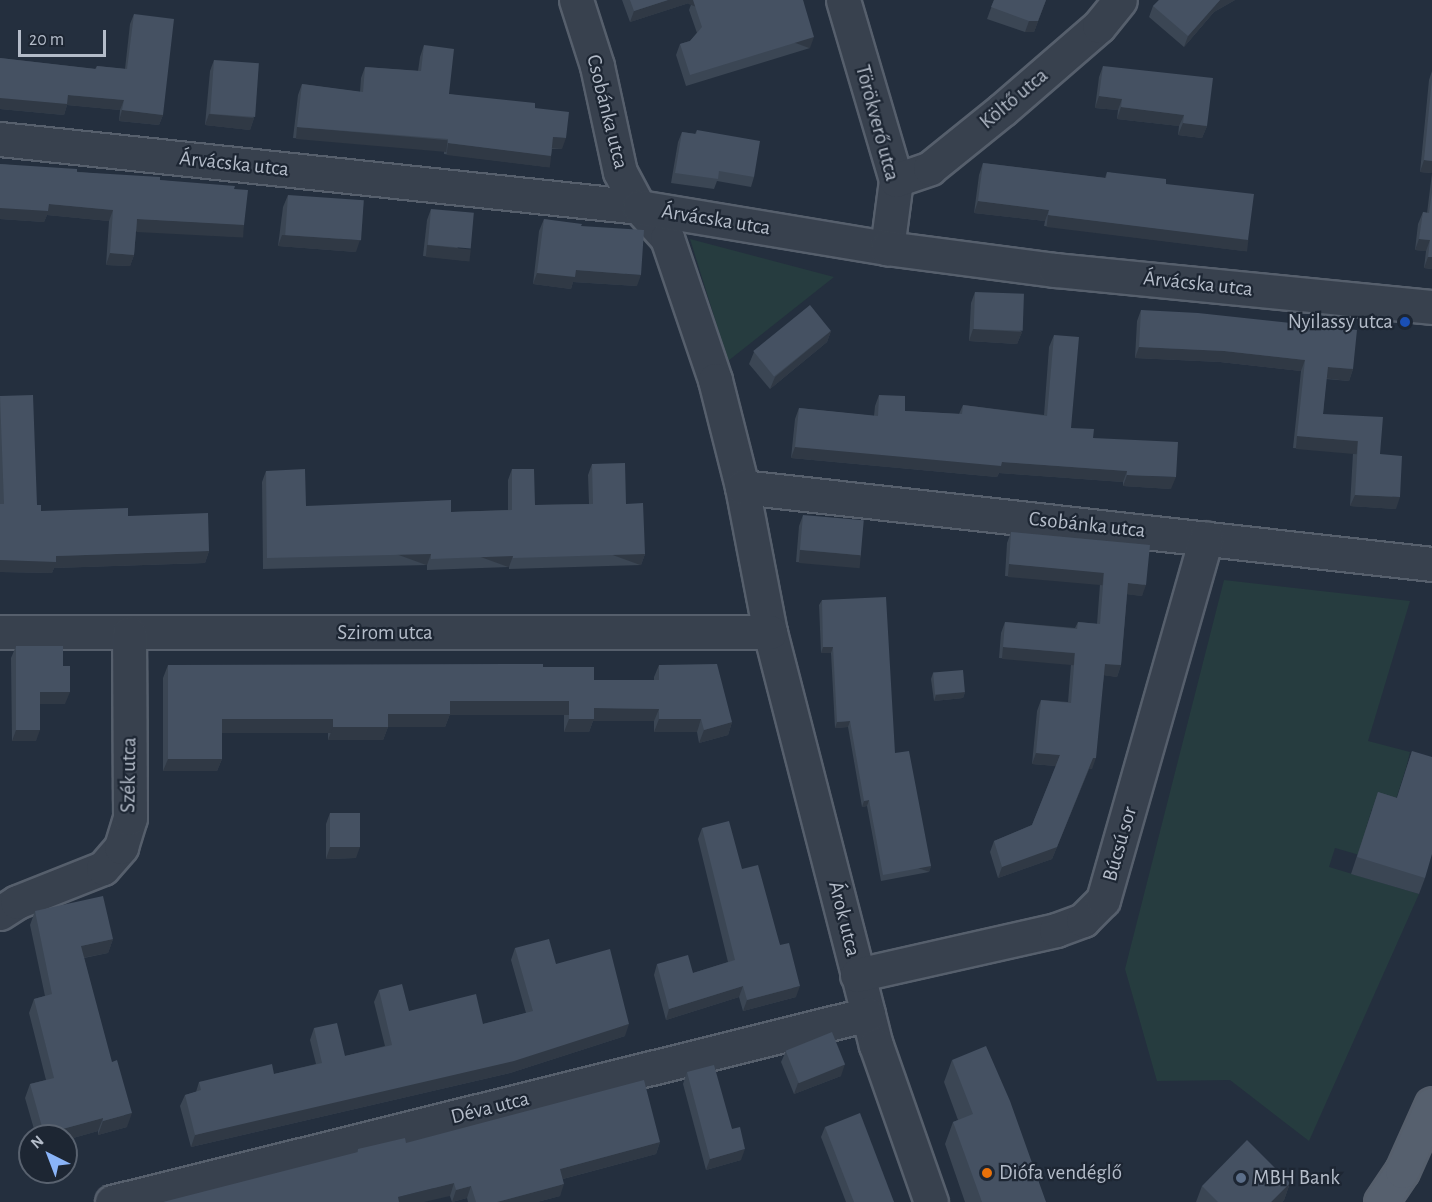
<!DOCTYPE html>
<html>
<head>
<meta charset="utf-8">
<style>
  body { margin:0 }
  #map { position:relative; width:1432px; height:1202px; overflow:hidden; background:#242f3e; font-family:"Alegreya Sans",sans-serif }
  div>[style] { position:absolute }
  .green>* { inset:0; background:#263c3f }
  .roads { filter:drop-shadow(2px 0 #565f6c) drop-shadow(-2px 0 #565f6c) drop-shadow(0 2px #565f6c) drop-shadow(0 -2px #565f6c) }
  .minor>* { height:33px; margin:-16.5px; padding:0 16.5px; transform-origin:16.5px; border-radius:16.5px; background:#38414e }
  .major>* { height:33px; margin:-16.5px; padding:0 16.5px; transform-origin:16.5px; border-radius:16.5px; background:#56606e }
  .wall>* { inset:0; background:#3b4654 }
  .shaded-wall>* { inset:0; background:#303945; transform-origin:0 0 }
  .building>* { inset:0; background:#455162; transform-origin:0 0 }
  .dots>* { width:16px; height:16px; translate:-50% -50%; box-sizing:border-box; border:3px solid #1d2633; border-radius:50% }
  span { translate:-50% -50%; white-space:nowrap; text-align:center; line-height:1.15; -webkit-text-stroke:4.5px #1d2633; paint-order:stroke }
  .street-label { font-size:21px; color:#b4bcc9 }
  .poi-label { font-size:21px; color:#b4bcc9 }
  .right { translate:-100% -50%; text-align:right }
  .left { translate:0 -50%; text-align:left }
  .north { position:absolute; left:18px; top:1124px; width:60px; height:60px; box-sizing:border-box; background:#1d2633; border:2px solid #59626f; border-radius:50%; rotate:318deg; font-size:16px; font-weight:700; line-height:24px; text-align:center; color:#b4bcc9 }
  .north::after { content:''; display:block; margin:auto; width:21px; height:27px; background:#8ab4f8; clip-path:polygon(50% 0,100% 100%,50% 72%,0 100%) }
  .scale { position:absolute; left:18px; top:30px; width:88px; height:27px; box-sizing:border-box; border:3px solid #b4bcc9; border-top:0; padding-left:8px; font-size:18px; line-height:21px; white-space:nowrap; color:#b4bcc9; -webkit-text-stroke:4px #1d2633; paint-order:stroke }
</style>
</head>
<body>
<div id="map">
  <div class="green">
    <div style="clip-path:polygon(690px 239px,834px 277px,728px 361px)"></div>
    <div style="clip-path:polygon(1224px 580px,1410px 601px,1368px 741px,1410px 752px,1406px 768px,1391px 815px,1372px 809px,1366px 828px,1377px 860px,1335px 848px,1329px 867px,1419px 894px,1309px 1141px,1230px 1080px,1157px 1081px,1125px 969px)"></div>
  </div>
  <div class="roads">
    <div class="minor">
      <div style="left:576px;top:0;width:69px;rotate:72.3deg"></div>
      <div style="left:597px;top:66px;width:108px;rotate:77.8deg"></div>
      <div style="left:620px;top:172px;width:40px;rotate:62deg"></div>
      <div style="left:639px;top:207px;width:42px;rotate:47.9deg"></div>
      <div style="left:667px;top:238px;width:150px;rotate:71.3deg"></div>
      <div style="left:715px;top:380px;width:110px;rotate:75.8deg"></div>
      <div style="left:742px;top:487px;width:148px;rotate:79.1deg"></div>
      <div style="left:770px;top:632px;width:394px;rotate:75.6deg"></div>
      <div style="left:868px;top:1014px;width:32px;rotate:76deg"></div>
      <div style="left:876px;top:1045px;width:166px;rotate:70.7deg"></div>
      <div style="left:843px;top:0;width:188px;rotate:73.6deg"></div>
      <div style="left:896px;top:180px;width:69px;rotate:97.5deg"></div>
      <div style="left:0;top:139px;width:643px;rotate:6.07deg"></div>
      <div style="left:639px;top:207px;width:251px;rotate:9.4deg"></div>
      <div style="left:887px;top:248px;width:169px;rotate:7.5deg"></div>
      <div style="left:1055px;top:270px;width:379px;rotate:5.6deg"></div>
      <div style="left:896px;top:180px;width:36px;rotate:-19deg"></div>
      <div style="left:930px;top:168px;width:92px;rotate:-38.9deg"></div>
      <div style="left:1002px;top:110px;width:128px;rotate:-40.9deg"></div>
      <div style="left:1099px;top:26px;width:33px;rotate:-51deg"></div>
      <div style="left:742px;top:487px;width:694px;rotate:6.37deg"></div>
      <div style="left:0;top:632px;width:770px"></div>
      <div style="left:0;top:913px;width:20px;rotate:-33deg"></div>
      <div style="left:17px;top:902px;width:92px;rotate:-21.6deg"></div>
      <div style="left:103px;top:868px;width:28px;rotate:-49deg"></div>
      <div style="left:121px;top:847px;width:30px;rotate:-73deg"></div>
      <div style="left:130px;top:818px;width:185px;rotate:-90.3deg"></div>
      <div style="left:857px;top:975px;width:204px;rotate:-12.7deg"></div>
      <div style="left:1056px;top:930px;width:29px;rotate:-20deg"></div>
      <div style="left:1083px;top:920px;width:28px;rotate:-45deg"></div>
      <div style="left:1103px;top:900px;width:376px;rotate:-74.1deg"></div>
      <div style="left:112px;top:1202px;width:779px;rotate:-13.96deg"></div>
    </div>
    <div class="major">
      <div style="left:1381px;top:1202px;width:37px;rotate:-56deg"></div>
      <div style="left:1402px;top:1171px;width:73px;rotate:-65.9deg"></div>
    </div>
  </div>
  <div class="wall">
    <div style="clip-path:polygon(622px 0,803px 0,810px 48px,686px 86px,676px 55px,680px 44px,690px 41px,697px 33px,689px 10px,692px 2px,630px 22px)"></div>
    <div style="clip-path:polygon(994px 0,1046px 0,1034px 32px,1025px 32px,987px 19px)"></div>
    <div style="clip-path:polygon(1159px 0,1235px 0,1214px 12px,1184px 47px,1149px 17px,1153px 6px)"></div>
    <div style="clip-path:polygon(134px 14px,163px 115px,159px 125px,119px 121px,120px 110px,67px 105px,64px 115px,0 109px,0 58px,95px 69px,97px 66px,125px 69px,130px 24px)"></div>
    <div style="clip-path:polygon(424px 45px,449px 94px,535px 108px,562px 149px,552px 149px,551px 156px,547px 167px,444px 154px,444px 151px,293px 138px,298px 95px,302px 84px,360px 92px,361px 78px,365px 67px,418px 71px,420px 57px)"></div>
    <div style="clip-path:polygon(214px 60px,254px 118px,250px 130px,205px 125px,210px 71px)"></div>
    <div style="clip-path:polygon(1103px 66px,1207px 126px,1202px 138px,1178px 135px,1179px 126px,1117px 119px,1118px 110px,1095px 108px,1099px 77px)"></div>
    <div style="clip-path:polygon(1432px 71px,1432px 269px,1424px 268px,1426px 251px,1415px 250px,1418px 224px,1423px 212px,1427px 213px,1432px 173px,1420px 172px,1429px 80px)"></div>
    <div style="clip-path:polygon(697px 130px,754px 177px,751px 187px,717px 181px,714px 189px,671px 183px,678px 142px,682px 132px,695px 134px)"></div>
    <div style="clip-path:polygon(983px 163px,1105px 178px,1107px 172px,1166px 184px,1244px 251px,1044px 226px,1045px 221px,974px 213px,979px 175px)"></div>
    <div style="clip-path:polygon(0 164px,160px 180px,234px 189px,244px 225px,240px 237px,136px 231px,134px 255px,130px 266px,106px 265px,109px 221px,47px 215px,44px 222px,0 219px)"></div>
    <div style="clip-path:polygon(288px 195px,356px 252px,278px 246px,283px 207px)"></div>
    <div style="clip-path:polygon(431px 209px,467px 261px,423px 256px,427px 220px)"></div>
    <div style="clip-path:polygon(544px 219px,581px 226px,637px 286px,573px 282px,571px 289px,533px 284px,539px 231px)"></div>
    <div style="clip-path:polygon(975px 292px,1022px 332px,1017px 344px,969px 341px,971px 303px)"></div>
    <div style="clip-path:polygon(1141px 310px,1353px 369px,1349px 381px,1326px 379px,1323px 414px,1380px 454px,1396px 509px,1350px 506px,1353px 453px,1293px 448px,1301px 371px,1220px 362px,1135px 358px,1137px 321px)"></div>
    <div style="clip-path:polygon(831px 331px,827px 342px,770px 389px,749px 364px,754px 352px)"></div>
    <div style="clip-path:polygon(1054px 335px,1071px 428px,1093px 438px,1171px 489px,1123px 486px,1123px 482px,999px 473px,997px 477px,791px 458px,795px 419px,799px 408px,874px 416px,875px 406px,879px 395px,905px 411px,959px 414px,963px 405px,1044px 415px,1049px 347px)"></div>
    <div style="clip-path:polygon(0 396px,37px 505px,41px 511px,128px 516px,209px 551px,205px 563px,54px 568px,52px 573px,0 572px)"></div>
    <div style="clip-path:polygon(592px 464px,626px 504px,645px 554px,641px 565px,509px 569px,509px 567px,427px 570px,427px 565px,263px 569px,262px 482px,266px 471px,306px 506px,451px 512px,508px 510px,508px 480px,512px 469px,535px 505px,589px 504px,588px 475px)"></div>
    <div style="clip-path:polygon(803px 515px,861px 555px,857px 567px,796px 562px,799px 526px)"></div>
    <div style="clip-path:polygon(1011px 532px,1150px 545px,1142px 596px,1127px 594px,1121px 665px,1117px 677px,1104px 675px,1092px 769px,1089px 769px,1052px 859px,998px 878px,990px 852px,994px 841px,1032px 825px,1056px 766px,1032px 764px,1037px 711px,1041px 700px,1068px 702px,1071px 664px,999px 658px,1001px 633px,1005px 622px,1075px 628px,1078px 622px,1097px 624px,1100px 584px,1005px 576px,1007px 543px)"></div>
    <div style="clip-path:polygon(822px 600px,895px 753px,931px 866px,929px 872px,881px 881px,867px 806px,862px 807px,848px 727px,835px 728px,831px 653px,821px 653px,819px 605px)"></div>
    <div style="clip-path:polygon(16px 646px,63px 666px,65px 704px,40px 704px,36px 741px,12px 741px,11px 658px)"></div>
    <div style="clip-path:polygon(168px 665px,543px 667px,594px 680px,654px 680px,654px 677px,659px 665px,732px 722px,728px 735px,699px 743px,697px 732px,654px 732px,654px 721px,593px 721px,589px 732px,564px 732px,564px 714px,450px 714px,445px 727px,388px 727px,383px 740px,328px 740px,328px 732px,222px 732px,222px 759px,217px 771px,163px 771px,163px 678px)"></div>
    <div style="clip-path:polygon(933px 673px,965px 692px,963px 698px,934px 701px,931px 679px)"></div>
    <div style="clip-path:polygon(1412px 751px,1425px 878px,1419px 894px,1351px 874px,1378px 792px,1397px 798px)"></div>
    <div style="clip-path:polygon(330px 813px,356px 858px,326px 859px,326px 824px)"></div>
    <div style="clip-path:polygon(702px 828px,742px 869px,780px 945px,796px 997px,743px 1011px,739px 997px,666px 1020px,654px 975px,657px 964px,693px 973px,728px 962px,698px 839px)"></div>
    <div style="clip-path:polygon(35px 911px,113px 939px,108px 953px,84px 958px,127px 1127px,98px 1135px,98px 1131px,66px 1140px,66px 1136px,36px 1136px,25px 1098px,30px 1084px,46px 1080px,29px 1013px,34px 999px,45px 996px,30px 925px)"></div>
    <div style="clip-path:polygon(515px 948px,556px 964px,625px 1036px,510px 1073px,191px 1147px,180px 1106px,185px 1095px,196px 1092px,199px 1082px,274px 1074px,316px 1064px,310px 1040px,314px 1028px,345px 1056px,385px 1046px,374px 1002px,379px 990px,409px 1011px,483px 1024px,526px 1013px,511px 960px)"></div>
    <div style="clip-path:polygon(786px 1051px,841px 1076px,794px 1094px,781px 1062px)"></div>
    <div style="clip-path:polygon(952px 1060px,1046px 1202px,965px 1202px,945px 1144px,953px 1122px,958px 1120px,944px 1082px)"></div>
    <div style="clip-path:polygon(687px 1072px,732px 1129px,741px 1160px,706px 1170px,683px 1084px)"></div>
    <div style="clip-path:polygon(825px 1127px,894px 1202px,846px 1202px,821px 1137px)"></div>
    <div style="clip-path:polygon(660px 1142px,656px 1154px,563px 1179px,560px 1196px,537px 1202px,468px 1202px,467px 1198px,452px 1202px,450px 1196px,356px 1153px,358px 1149px,406px 1143px)"></div>
    <div style="clip-path:polygon(1290px 1183px,1284px 1200px,1282px 1202px,1196px 1202px,1202px 1186px)"></div>
  </div>
  <div class="shaded-wall">
    <div style="clip-path:polygon(668px 0,693px 0,692px 2px,630px 22px,634px 11px)"></div>
    <div style="clip-path:polygon(1046px 0,1034px 32px,1025px 32px,1029px 21px)"></div>
    <div style="clip-path:polygon(1220px 0,1235px 0,1214px 12px,1184px 47px,1188px 36px)"></div>
    <div style="left:814px;top:37px;width:12px;height:130px;rotate:110deg"></div>
    <div style="clip-path:polygon(68px 95px,124px 100px,120px 110px,67px 105px,64px 115px,0 109px,0 98px)"></div>
    <div style="clip-path:polygon(1099px 96px,1122px 99px,1118px 110px,1095px 108px)"></div>
    <div style="clip-path:polygon(1121px 107px,1184px 115px,1179px 126px,1117px 119px)"></div>
    <div style="clip-path:polygon(122px 110px,163px 115px,159px 125px,119px 121px)"></div>
    <div style="clip-path:polygon(209px 114px,254px 118px,250px 130px,205px 125px)"></div>
    <div style="clip-path:polygon(1183px 123px,1207px 126px,1202px 138px,1178px 135px)"></div>
    <div style="left:297px;top:127px;width:151px;height:12px;rotate:5deg"></div>
    <div style="clip-path:polygon(553px 137px,566px 138px,562px 149px,549px 148px)"></div>
    <div style="left:448px;top:143px;width:104px;height:12px;rotate:7deg"></div>
    <div style="clip-path:polygon(1424px 160px,1432px 161px,1432px 173px,1420px 172px)"></div>
    <div style="clip-path:polygon(978px 201px,1049px 210px,1045px 221px,974px 213px)"></div>
    <div style="clip-path:polygon(49px 204px,113px 210px,109px 221px,47px 215px,44px 222px,0 219px,0 208px)"></div>
    <div style="left:1048px;top:215px;width:202px;height:12px;rotate:7deg"></div>
    <div style="left:137px;top:219px;width:107px;height:13px;rotate:3deg"></div>
    <div style="clip-path:polygon(282px 235px,360px 240px,356px 252px,278px 246px)"></div>
    <div style="clip-path:polygon(1419px 239px,1430px 240px,1426px 251px,1415px 250px)"></div>
    <div style="left:427px;top:245px;width:44px;height:12px;rotate:6deg"></div>
    <div style="clip-path:polygon(110px 253px,134px 255px,130px 266px,106px 265px)"></div>
    <div style="clip-path:polygon(1428px 257px,1432px 257px,1432px 269px,1424px 268px)"></div>
    <div style="clip-path:polygon(576px 270px,641px 275px,637px 286px,573px 282px,571px 289px,533px 284px,537px 273px)"></div>
    <div style="clip-path:polygon(973px 329px,1022px 332px,1017px 344px,969px 341px)"></div>
    <div style="clip-path:polygon(831px 331px,827px 342px,770px 389px,775px 377px)"></div>
    <div style="clip-path:polygon(1139px 347px,1224px 351px,1305px 360px,1301px 371px,1220px 362px,1135px 358px)"></div>
    <div style="clip-path:polygon(1328px 367px,1353px 369px,1349px 381px,1323px 378px)"></div>
    <div style="left:1297px;top:436px;width:61px;height:13px;rotate:5deg"></div>
    <div style="clip-path:polygon(795px 447px,1127px 471px,1123px 482px,999px 473px,997px 477px,791px 458px)"></div>
    <div style="clip-path:polygon(1127px 475px,1176px 477px,1171px 489px,1123px 486px)"></div>
    <div style="clip-path:polygon(1355px 495px,1400px 497px,1396px 509px,1350px 506px)"></div>
    <div style="left:800px;top:550px;width:61px;height:13px;rotate:5deg"></div>
    <div style="clip-path:polygon(209px 551px,205px 563px,54px 568px,52px 573px,0 572px,0 560px,56px 556px)"></div>
    <div style="left:431px;top:554px;width:12px;height:164px;rotate:110deg"></div>
    <div style="left:645px;top:554px;width:12px;height:132px;rotate:110deg"></div>
    <div style="left:513px;top:556px;width:12px;height:82px;rotate:110deg"></div>
    <div style="left:1009px;top:564px;width:95px;height:13px;rotate:5deg"></div>
    <div style="clip-path:polygon(1128px 583px,1146px 585px,1142px 596px,1124px 594px)"></div>
    <div style="clip-path:polygon(823px 647px,833px 647px,831px 653px,821px 653px)"></div>
    <div style="left:1003px;top:647px;width:72px;height:12px;rotate:5deg"></div>
    <div style="clip-path:polygon(1105px 664px,1121px 665px,1117px 677px,1101px 675px)"></div>
    <div style="clip-path:polygon(40px 692px,70px 692px,65px 704px,36px 704px)"></div>
    <div style="clip-path:polygon(965px 692px,963px 698px,934px 701px,936px 695px)"></div>
    <div style="left:450px;top:701px;width:119px;height:14px"></div>
    <div style="clip-path:polygon(594px 708px,659px 709px,654px 721px,593px 721px,589px 732px,564px 732px,569px 719px)"></div>
    <div style="clip-path:polygon(388px 714px,450px 714px,445px 727px,383px 727px)"></div>
    <div style="left:222px;top:719px;width:111px;height:14px"></div>
    <div style="clip-path:polygon(659px 719px,701px 719px,697px 732px,654px 732px)"></div>
    <div style="clip-path:polygon(850px 721px,848px 727px,835px 728px,837px 722px)"></div>
    <div style="clip-path:polygon(732px 722px,728px 735px,699px 743px,704px 730px)"></div>
    <div style="clip-path:polygon(333px 727px,388px 727px,383px 740px,328px 740px)"></div>
    <div style="clip-path:polygon(16px 730px,40px 730px,36px 741px,12px 741px)"></div>
    <div style="clip-path:polygon(1036px 753px,1060px 755px,1056px 766px,1032px 764px)"></div>
    <div style="clip-path:polygon(1093px 758px,1096px 758px,1092px 769px,1089px 769px,1052px 859px,998px 878px,1002px 867px)"></div>
    <div style="clip-path:polygon(168px 759px,222px 759px,217px 771px,163px 771px)"></div>
    <div style="clip-path:polygon(869px 800px,867px 806px,862px 807px,864px 801px)"></div>
    <div style="clip-path:polygon(330px 847px,360px 847px,356px 858px,326px 859px)"></div>
    <div style="left:931px;top:866px;width:6px;height:49px;rotate:108deg"></div>
    <div style="clip-path:polygon(113px 939px,108px 953px,76px 959px,81px 946px)"></div>
    <div style="clip-path:polygon(743px 986px,739px 997px,666px 1020px,669px 1009px)"></div>
    <div style="clip-path:polygon(800px 986px,796px 997px,743px 1011px,747px 1000px)"></div>
    <div style="clip-path:polygon(629px 1024px,625px 1036px,510px 1073px,191px 1147px,195px 1135px)"></div>
    <div style="clip-path:polygon(845px 1064px,841px 1076px,794px 1094px,798px 1083px)"></div>
    <div style="clip-path:polygon(132px 1113px,127px 1127px,98px 1135px,103px 1121px)"></div>
    <div style="clip-path:polygon(103px 1118px,98px 1131px,66px 1140px,66px 1136px,43px 1136px,44px 1134px)"></div>
    <div style="clip-path:polygon(660px 1142px,656px 1154px,555px 1181px,560px 1169px)"></div>
    <div style="clip-path:polygon(745px 1149px,741px 1160px,706px 1170px,710px 1159px)"></div>
    <div style="clip-path:polygon(454px 1183px,450px 1196px,424px 1202px,396px 1202px,398px 1197px)"></div>
    <div style="clip-path:polygon(1290px 1183px,1284px 1200px,1282px 1202px,1271px 1202px)"></div>
    <div style="clip-path:polygon(564px 1184px,560px 1196px,537px 1202px,497px 1202px)"></div>
    <div style="clip-path:polygon(471px 1186px,467px 1198px,452px 1202px,456px 1190px)"></div>
  </div>
  <div class="building">
    <div style="clip-path:polygon(630px 0,668px 0,634px 11px)"></div>
    <div style="clip-path:polygon(693px 0,803px 0,814px 37px,690px 75px,680px 44px,690px 41px,702px 27px)"></div>
    <div style="clip-path:polygon(994px 0,1046px 0,1038px 21px,1029px 21px,991px 7px)"></div>
    <div style="clip-path:polygon(1159px 0,1220px 0,1188px 36px,1153px 6px)"></div>
    <div style="clip-path:polygon(134px 14px,174px 19px,163px 115px,122px 110px,124px 100px,68px 95px,67px 104px,0 98px,0 58px,96px 69px,97px 66px,127px 69px)"></div>
    <div style="clip-path:polygon(424px 45px,454px 49px,449px 94px,535px 103px,535px 108px,569px 112px,566px 138px,553px 137px,551px 156px,448px 143px,448px 139px,297px 127px,302px 84px,363px 92px,365px 67px,421px 71px)"></div>
    <div style="left:214px;top:60px;width:45px;height:54px;rotate:4deg"></div>
    <div style="clip-path:polygon(1103px 66px,1213px 78px,1207px 126px,1183px 123px,1184px 115px,1121px 107px,1122px 99px,1099px 96px)"></div>
    <div style="clip-path:polygon(1432px 79px,1432px 161px,1424px 160px)"></div>
    <div style="clip-path:polygon(697px 130px,760px 141px,754px 177px,719px 171px,718px 179px,675px 173px,682px 132px,696px 134px)"></div>
    <div style="clip-path:polygon(983px 163px,1106px 178px,1107px 172px,1166px 179px,1166px 184px,1254px 194px,1248px 240px,1048px 215px,1049px 210px,978px 201px)"></div>
    <div style="clip-path:polygon(0 164px,77px 169px,77px 172px,160px 177px,160px 180px,235px 186px,234px 189px,248px 190px,244px 225px,137px 219px,134px 255px,110px 253px,113px 210px,49px 204px,48px 211px,0 208px)"></div>
    <div style="clip-path:polygon(1432px 192px,1432px 257px,1428px 257px,1430px 240px,1419px 239px,1423px 212px,1429px 213px)"></div>
    <div style="left:288px;top:195px;width:76px;height:40px;rotate:4deg"></div>
    <div style="left:431px;top:209px;width:43px;height:36px;rotate:5deg"></div>
    <div style="clip-path:polygon(544px 219px,582px 224px,581px 226px,644px 230px,641px 275px,576px 270px,575px 277px,537px 273px)"></div>
    <div style="left:975px;top:292px;width:49px;height:37px;rotate:2deg"></div>
    <div style="left:810px;top:305px;width:33px;height:73px;rotate:51deg"></div>
    <div style="clip-path:polygon(1141px 310px,1198px 313px,1357px 330px,1353px 369px,1328px 367px,1323px 414px,1383px 417px,1380px 454px,1402px 456px,1400px 497px,1355px 495px,1358px 441px,1297px 436px,1305px 360px,1224px 351px,1139px 347px)"></div>
    <div style="clip-path:polygon(1054px 335px,1079px 337px,1071px 428px,1094px 429px,1093px 438px,1178px 442px,1176px 477px,1127px 475px,1127px 471px,1002px 462px,1001px 466px,795px 447px,799px 408px,878px 416px,879px 395px,905px 396px,905px 411px,962px 414px,963px 405px,1047px 416px)"></div>
    <div style="clip-path:polygon(33px 395px,37px 505px,41px 505px,41px 511px,128px 508px,128px 516px,208px 513px,209px 551px,56px 556px,56px 562px,0 560px,0 504px,4px 504px,0 396px)"></div>
    <div style="clip-path:polygon(625px 463px,626px 504px,643px 503px,645px 554px,513px 558px,513px 556px,431px 559px,431px 554px,267px 558px,266px 471px,305px 469px,306px 506px,451px 500px,451px 512px,512px 510px,512px 469px,534px 469px,535px 505px,593px 504px,592px 464px)"></div>
    <div style="left:803px;top:515px;width:61px;height:35px;rotate:5deg"></div>
    <div style="clip-path:polygon(1011px 532px,1150px 545px,1146px 585px,1128px 583px,1121px 665px,1105px 664px,1096px 758px,1093px 758px,1057px 847px,1002px 867px,994px 841px,1032px 825px,1060px 755px,1036px 753px,1041px 700px,1071px 703px,1075px 653px,1003px 647px,1005px 622px,1077px 629px,1078px 622px,1100px 624px,1104px 573px,1009px 564px)"></div>
    <div style="clip-path:polygon(886px 597px,895px 753px,909px 751px,931px 866px,883px 875px,869px 800px,864px 801px,850px 721px,837px 722px,833px 647px,823px 647px,822px 600px)"></div>
    <div style="clip-path:polygon(16px 646px,63px 646px,63px 666px,70px 666px,70px 692px,40px 692px,40px 730px,16px 730px)"></div>
    <div style="clip-path:polygon(543px 664px,543px 667px,594px 667px,594px 680px,659px 680px,659px 665px,717px 664px,732px 722px,704px 730px,701px 719px,659px 719px,659px 709px,594px 708px,594px 719px,569px 719px,569px 701px,450px 701px,450px 714px,388px 714px,388px 727px,333px 727px,333px 719px,222px 719px,222px 759px,168px 759px,168px 665px)"></div>
    <div style="left:963px;top:670px;width:22px;height:30px;rotate:85deg"></div>
    <div style="clip-path:polygon(1412px 751px,1432px 757px,1432px 854px,1425px 878px,1357px 857px,1378px 792px,1397px 798px)"></div>
    <div style="left:330px;top:813px;width:30px;height:34px"></div>
    <div style="clip-path:polygon(729px 821px,742px 869px,758px 865px,780px 945px,789px 943px,800px 986px,747px 1000px,743px 986px,669px 1009px,657px 964px,688px 955px,693px 973px,735px 960px,702px 828px)"></div>
    <div style="clip-path:polygon(103px 896px,113px 939px,81px 946px,112px 1062px,117px 1060px,132px 1113px,103px 1121px,103px 1118px,44px 1134px,30px 1084px,54px 1078px,34px 999px,52px 994px,35px 911px)"></div>
    <div style="clip-path:polygon(549px 939px,556px 964px,610px 949px,629px 1024px,514px 1061px,195px 1135px,185px 1095px,201px 1090px,199px 1082px,272px 1064px,274px 1074px,322px 1063px,314px 1028px,337px 1023px,345px 1056px,392px 1045px,379px 990px,402px 984px,409px 1011px,476px 994px,483px 1024px,533px 1011px,515px 948px)"></div>
    <div style="left:832px;top:1032px;width:35px;height:50px;rotate:68deg"></div>
    <div style="clip-path:polygon(986px 1046px,1010px 1101px,1046px 1202px,982px 1202px,953px 1122px,973px 1114px,952px 1060px)"></div>
    <div style="clip-path:polygon(714px 1065px,732px 1129px,740px 1127px,745px 1149px,710px 1159px,687px 1072px)"></div>
    <div style="clip-path:polygon(644px 1080px,660px 1142px,560px 1169px,564px 1184px,497px 1202px,476px 1202px,471px 1186px,456px 1190px,454px 1183px,398px 1197px,399px 1202px,163px 1202px,358px 1152px,358px 1149px,405px 1138px,406px 1143px)"></div>
    <div style="clip-path:polygon(860px 1113px,894px 1202px,854px 1202px,825px 1127px)"></div>
    <div style="clip-path:polygon(1247px 1140px,1290px 1183px,1271px 1202px,1218px 1202px,1202px 1186px)"></div>
  </div>
  <div class="dots">
    <div style="left:1405px;top:322px;background:#1a4fb4"></div>
    <div style="left:987px;top:1173px;background:#e8710a"></div>
    <div style="left:1241px;top:1178px;background:#5c6f8a"></div>
  </div>
  <div class="street-label">
    <span style="left:1014px;top:99px;rotate:-40deg">Költő utca</span>
    <span style="left:607px;top:112px;rotate:76deg">Csobánka utca</span>
    <span style="left:877px;top:123px;rotate:75deg">Törökverő utca</span>
    <span style="left:234px;top:164px;rotate:6deg">Árvácska utca</span>
    <span style="left:716px;top:220px;rotate:9deg">Árvácska utca</span>
    <span style="left:1198px;top:284px;rotate:6deg">Árvácska utca</span>
    <span style="left:1087px;top:525px;rotate:6deg">Csobánka utca</span>
    <span style="left:385px;top:633px">Szirom utca</span>
    <span style="left:129px;top:775px;rotate:-89deg">Szék utca</span>
    <span style="left:1120px;top:844px;rotate:-74deg">Búcsú sor</span>
    <span style="left:844px;top:919px;rotate:76deg">Árok utca</span>
    <span style="left:490px;top:1108px;rotate:-14deg">Déva utca</span>
  </div>
  <div class="poi-label">
    <span class="right" style="left:1393px;top:322px">Nyilassy utca</span>
    <span class="left" style="left:999px;top:1173px">Diófa vendéglő</span>
    <span class="left" style="left:1253px;top:1178px">MBH Bank</span>
  </div>
  <div class="north">N</div>
  <div class="scale">20 m</div>
</div>
</body>
</html>
